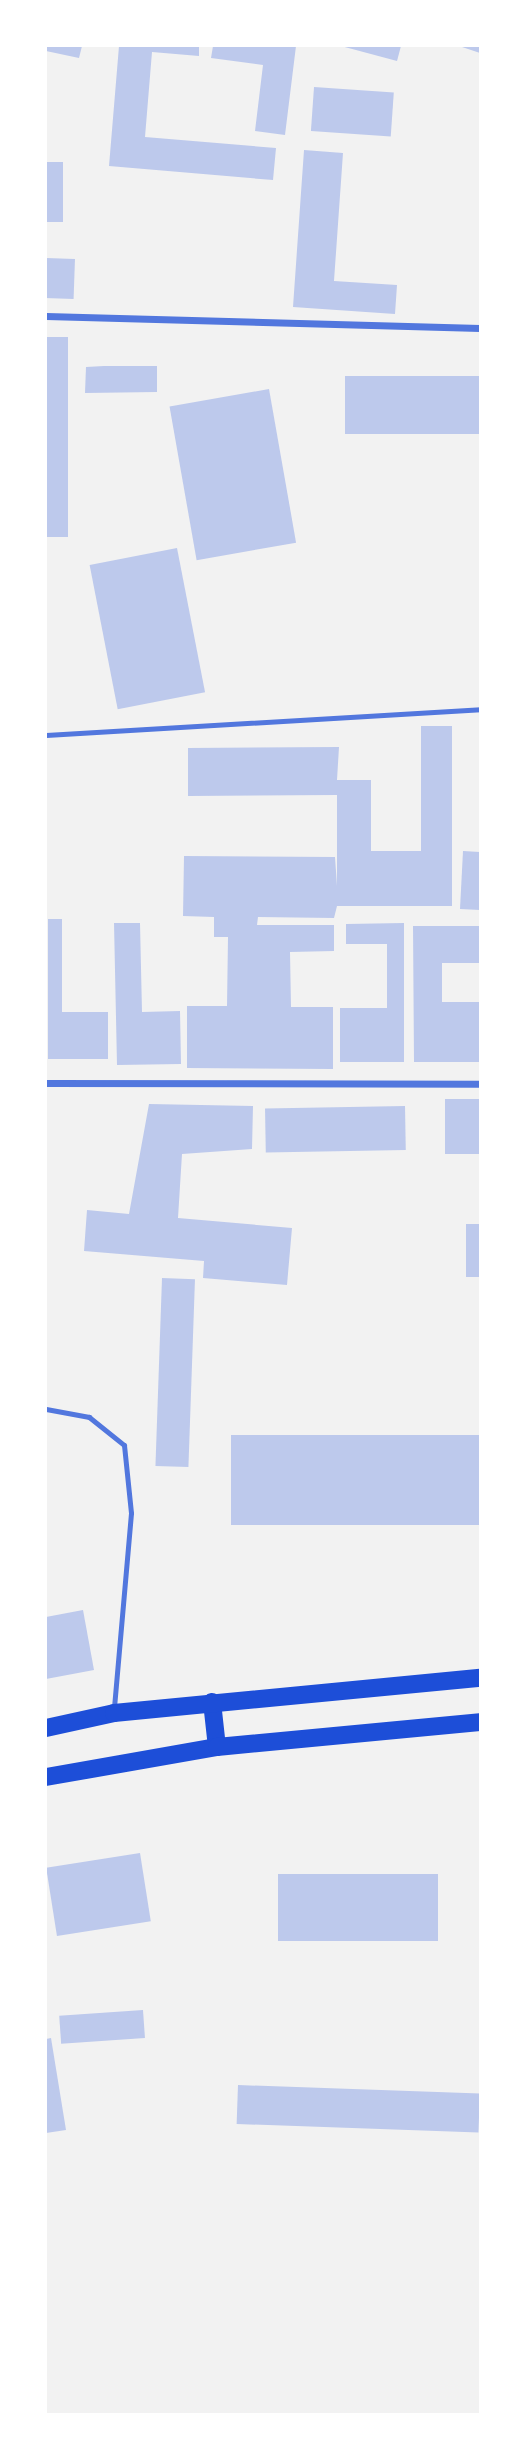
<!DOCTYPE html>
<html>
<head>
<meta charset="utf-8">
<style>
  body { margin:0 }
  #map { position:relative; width:526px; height:2460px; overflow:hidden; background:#f2f2f2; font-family:"PT Sans Narrow",sans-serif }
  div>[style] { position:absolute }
  .building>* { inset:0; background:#bdc9ec; transform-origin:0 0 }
  .service>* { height:5px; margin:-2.5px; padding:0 2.5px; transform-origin:2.5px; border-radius:2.5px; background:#5277de }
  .minor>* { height:7px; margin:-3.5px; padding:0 3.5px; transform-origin:3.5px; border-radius:3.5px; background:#5277de }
  .primary>* { height:18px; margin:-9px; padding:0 9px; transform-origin:9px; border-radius:9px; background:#1d4ed8 }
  span { translate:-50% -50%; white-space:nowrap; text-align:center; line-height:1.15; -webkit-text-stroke:7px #fff; paint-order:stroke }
  .frame { position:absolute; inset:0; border:47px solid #fff; pointer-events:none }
</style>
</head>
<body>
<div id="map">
  <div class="building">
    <div style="clip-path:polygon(46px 46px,82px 46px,79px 58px,46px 51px)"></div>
    <div style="clip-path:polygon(119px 46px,199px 46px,199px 56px,152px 52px,145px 137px,276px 148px,273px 180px,109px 166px)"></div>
    <div style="clip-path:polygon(213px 46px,296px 46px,285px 135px,255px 131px,263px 65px,211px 58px)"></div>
    <div style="clip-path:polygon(341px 46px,401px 46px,397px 61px)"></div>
    <div style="clip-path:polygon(459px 46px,480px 46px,480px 53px)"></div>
    <div style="left:314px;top:87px;width:80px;height:44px;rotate:4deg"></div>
    <div style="clip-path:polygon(304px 150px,343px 153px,334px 281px,397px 285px,395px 314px,293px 307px)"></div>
    <div style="left:46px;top:162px;width:17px;height:60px"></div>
    <div style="left:46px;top:258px;width:29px;height:40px;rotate:2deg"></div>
    <div style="left:46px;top:337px;width:22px;height:200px"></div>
    <div style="clip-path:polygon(104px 366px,157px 366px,157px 392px,85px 393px,86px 367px)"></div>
    <div style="left:480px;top:376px;width:58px;height:135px;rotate:90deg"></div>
    <div style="left:269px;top:389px;width:156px;height:101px;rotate:80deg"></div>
    <div style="left:177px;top:548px;width:147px;height:89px;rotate:79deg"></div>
    <div style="clip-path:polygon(421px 726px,452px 726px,452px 906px,337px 906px,334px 918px,258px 917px,257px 925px,334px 925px,334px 951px,290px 952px,291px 1007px,333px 1007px,333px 1069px,187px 1068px,187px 1006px,227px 1006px,228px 937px,214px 937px,214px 917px,183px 916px,184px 856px,335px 857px,337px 886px,337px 795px,188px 796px,188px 748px,339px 747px,337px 780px,371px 780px,371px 851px,421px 851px)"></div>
    <div style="clip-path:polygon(463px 851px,480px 852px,480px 910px,460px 909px)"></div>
    <div style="clip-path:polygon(48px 919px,62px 919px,62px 1012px,108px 1012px,108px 1059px,48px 1059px)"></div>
    <div style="clip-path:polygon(114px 923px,140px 923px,142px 1012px,180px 1011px,181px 1064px,117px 1065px)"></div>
    <div style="clip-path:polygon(404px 923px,404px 1062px,340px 1062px,340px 1008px,387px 1008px,387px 944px,346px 944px,346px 924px)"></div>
    <div style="clip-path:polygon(413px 926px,480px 926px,480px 963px,442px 963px,442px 1002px,480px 1002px,480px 1062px,414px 1062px)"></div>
    <div style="left:445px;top:1099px;width:35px;height:55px"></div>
    <div style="clip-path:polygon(149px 1104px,253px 1106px,252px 1149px,182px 1154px,178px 1218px,292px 1228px,287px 1285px,203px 1278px,204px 1261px,84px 1251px,87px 1210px,129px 1214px)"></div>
    <div style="left:405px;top:1106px;width:44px;height:140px;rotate:89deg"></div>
    <div style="left:466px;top:1224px;width:14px;height:53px"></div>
    <div style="left:162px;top:1278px;width:33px;height:188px;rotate:2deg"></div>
    <div style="left:480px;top:1435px;width:90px;height:249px;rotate:90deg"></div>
    <div style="clip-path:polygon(83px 1610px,94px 1670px,46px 1679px,46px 1617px)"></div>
    <div style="left:140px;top:1853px;width:69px;height:95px;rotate:81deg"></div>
    <div style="left:278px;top:1874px;width:160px;height:67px"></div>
    <div style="left:143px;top:2010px;width:28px;height:84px;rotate:86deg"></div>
    <div style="clip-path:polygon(51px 2038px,66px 2130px,46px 2133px,46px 2039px)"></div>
    <div style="left:238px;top:2085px;width:242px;height:39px;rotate:2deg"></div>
  </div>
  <div class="service">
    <div style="left:46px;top:735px;width:435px;rotate:-3.4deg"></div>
    <div style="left:46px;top:1409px;width:44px;rotate:10.5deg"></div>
    <div style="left:89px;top:1417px;width:45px;rotate:38.7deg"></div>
    <div style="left:124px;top:1445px;width:68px;rotate:84.1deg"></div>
    <div style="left:131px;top:1513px;width:197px;rotate:95deg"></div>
  </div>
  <div class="minor">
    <div style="left:46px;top:316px;width:434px;rotate:1.6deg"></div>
    <div style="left:46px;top:1083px;width:434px;rotate:0.1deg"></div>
  </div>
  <div class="primary">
    <div style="left:212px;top:1702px;width:45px;rotate:83.7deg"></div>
    <div style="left:46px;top:1728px;width:70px;rotate:-12.4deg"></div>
    <div style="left:114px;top:1713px;width:368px;rotate:-5.5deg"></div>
    <div style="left:46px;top:1777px;width:174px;rotate:-10deg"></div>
    <div style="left:217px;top:1747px;width:264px;rotate:-5.4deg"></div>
  </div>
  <div class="frame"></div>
</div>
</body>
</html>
